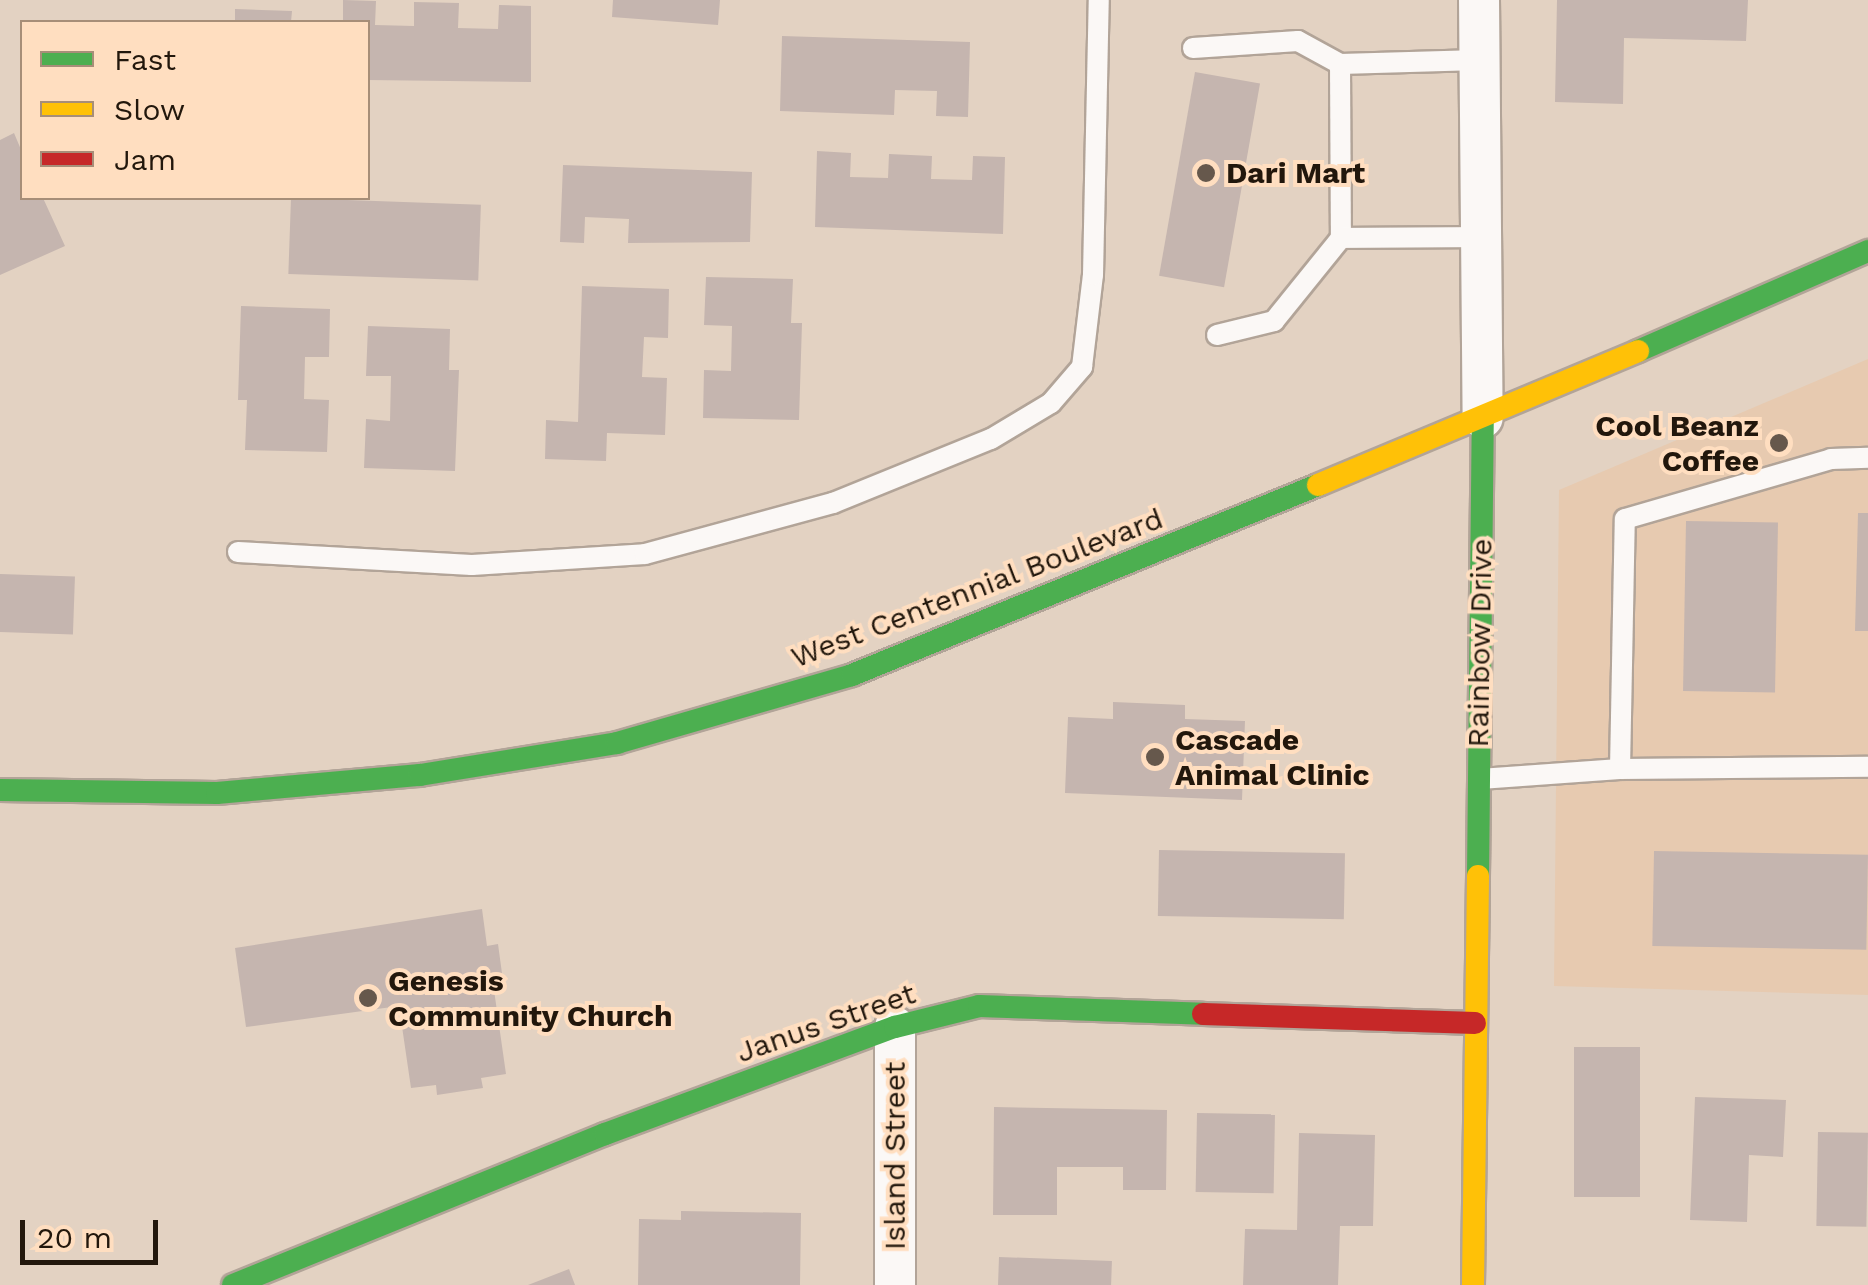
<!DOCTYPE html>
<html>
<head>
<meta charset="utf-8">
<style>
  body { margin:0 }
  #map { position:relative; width:1868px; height:1285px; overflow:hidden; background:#e3d2c2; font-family:"Work Sans",sans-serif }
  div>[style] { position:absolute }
  .built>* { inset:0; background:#e7cab0 }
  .building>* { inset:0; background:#c5b5af; transform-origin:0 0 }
  .roads { filter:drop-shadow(2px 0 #b2a498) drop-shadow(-2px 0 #b2a498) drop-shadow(0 2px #b2a498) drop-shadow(0 -2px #b2a498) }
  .lane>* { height:20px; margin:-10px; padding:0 10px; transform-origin:10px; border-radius:10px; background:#fbf8f6 }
  .street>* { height:40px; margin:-20px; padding:0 20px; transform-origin:20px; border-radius:20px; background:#fbf8f6 }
  .fast>* { height:22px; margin:-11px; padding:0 11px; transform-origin:11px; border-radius:11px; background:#4caf50 }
  .slow>* { height:22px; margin:-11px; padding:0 11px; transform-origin:11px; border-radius:11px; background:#ffc107 }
  .jam>* { height:22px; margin:-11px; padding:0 11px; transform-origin:11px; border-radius:11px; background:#c62828 }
  .dots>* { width:28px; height:28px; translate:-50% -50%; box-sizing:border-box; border:5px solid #ffdec0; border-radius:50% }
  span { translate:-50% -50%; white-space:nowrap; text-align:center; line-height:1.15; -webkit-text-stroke:8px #ffdec0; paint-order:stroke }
  .poi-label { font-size:30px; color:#22170c; font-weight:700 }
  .left { translate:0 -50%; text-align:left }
  .right { translate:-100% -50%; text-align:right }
  .street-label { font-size:30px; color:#22170c }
  .legend { position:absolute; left:20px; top:20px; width:350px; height:180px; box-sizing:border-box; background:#ffdec0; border:2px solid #a78e78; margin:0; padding:12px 18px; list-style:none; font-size:30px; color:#22170c }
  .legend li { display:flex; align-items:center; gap:20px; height:50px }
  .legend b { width:50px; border:2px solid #a78e78 }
  .scale { position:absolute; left:20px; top:1220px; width:138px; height:45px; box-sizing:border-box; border:5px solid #22170c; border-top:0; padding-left:12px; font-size:30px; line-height:35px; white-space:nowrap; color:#22170c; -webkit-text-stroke:8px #ffdec0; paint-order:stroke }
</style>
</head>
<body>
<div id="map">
  <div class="built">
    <div style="clip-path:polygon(1868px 359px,1868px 995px,1554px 986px,1559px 490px)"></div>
  </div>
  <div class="building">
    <div style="clip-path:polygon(343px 0,376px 1px,375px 25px,414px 26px,414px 2px,459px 3px,458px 28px,498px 29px,499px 5px,531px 6px,531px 82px,368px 80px,368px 22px,343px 22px)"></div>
    <div style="clip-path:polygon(613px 0,720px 0,718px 25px,612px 17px)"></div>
    <div style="clip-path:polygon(1557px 0,1748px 0,1746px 41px,1624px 38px,1623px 104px,1555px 102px)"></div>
    <div style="clip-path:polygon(235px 9px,292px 11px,291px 22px,235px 22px)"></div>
    <div style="clip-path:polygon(782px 36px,970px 42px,968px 117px,936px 116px,937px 91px,895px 90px,894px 115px,780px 111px)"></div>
    <div style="left:1195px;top:72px;width:66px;height:207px;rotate:10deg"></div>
    <div style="clip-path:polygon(14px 133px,22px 152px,22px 198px,43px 198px,65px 246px,0 275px,0 140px)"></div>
    <div style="clip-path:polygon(817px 151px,851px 153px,850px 177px,888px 178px,889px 154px,932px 156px,931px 179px,972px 180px,973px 156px,1005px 157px,1003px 234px,815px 227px)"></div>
    <div style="clip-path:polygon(563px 165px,752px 172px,750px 242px,628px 243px,629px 219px,585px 217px,584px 243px,560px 242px)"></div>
    <div style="left:291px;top:198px;width:190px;height:76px;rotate:2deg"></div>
    <div style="clip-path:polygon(706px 277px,793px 279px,791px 323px,802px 323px,799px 420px,703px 418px,704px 370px,731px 371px,732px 326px,704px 325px)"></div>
    <div style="clip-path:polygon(582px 286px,669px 289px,668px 338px,644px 337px,642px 377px,667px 378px,665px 435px,607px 433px,606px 461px,545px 459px,546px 420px,578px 422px)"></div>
    <div style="clip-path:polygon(241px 306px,330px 309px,329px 357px,305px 357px,304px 399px,329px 400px,327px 452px,245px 450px,247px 400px,238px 400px)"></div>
    <div style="clip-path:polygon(368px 326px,450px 329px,449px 370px,459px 370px,455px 471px,364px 468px,366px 419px,390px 421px,391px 376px,366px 376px)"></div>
    <div style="clip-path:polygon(1858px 513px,1868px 513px,1868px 631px,1855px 631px)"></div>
    <div style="left:1686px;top:521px;width:92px;height:170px;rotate:1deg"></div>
    <div style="left:0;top:574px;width:75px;height:58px;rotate:2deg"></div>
    <div style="clip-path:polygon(1113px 702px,1185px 705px,1185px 719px,1245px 721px,1242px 800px,1065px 793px,1068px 717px,1113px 719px)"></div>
    <div style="left:1159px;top:850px;width:186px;height:66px;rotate:1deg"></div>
    <div style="left:1654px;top:851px;width:214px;height:95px;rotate:1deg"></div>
    <div style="clip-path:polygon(482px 909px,487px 946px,498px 944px,504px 988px,494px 990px,506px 1074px,481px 1078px,483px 1088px,437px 1095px,436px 1085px,411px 1088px,399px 1006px,246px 1027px,235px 948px)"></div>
    <div style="left:1640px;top:1047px;width:150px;height:66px;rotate:90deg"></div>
    <div style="clip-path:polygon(1695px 1097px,1786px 1100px,1783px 1157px,1749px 1155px,1747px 1222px,1690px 1220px)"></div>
    <div style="clip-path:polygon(994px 1107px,1167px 1110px,1166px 1190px,1123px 1190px,1123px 1167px,1057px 1167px,1057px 1215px,993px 1215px)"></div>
    <div style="left:1197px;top:1113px;width:78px;height:79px;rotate:1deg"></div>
    <div style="left:1818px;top:1132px;width:50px;height:94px;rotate:1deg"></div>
    <div style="clip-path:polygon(1299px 1133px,1375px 1135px,1373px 1226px,1340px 1226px,1338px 1285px,1243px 1285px,1245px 1229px,1297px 1230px)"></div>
    <div style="clip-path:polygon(681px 1211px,801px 1213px,800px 1285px,638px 1285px,639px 1219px,681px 1220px)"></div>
    <div style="left:999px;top:1257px;width:113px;height:28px;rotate:2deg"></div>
    <div style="clip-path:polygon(569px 1269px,575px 1285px,528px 1285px)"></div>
  </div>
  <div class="roads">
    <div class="lane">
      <div style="left:1193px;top:48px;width:105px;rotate:-3.8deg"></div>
      <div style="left:1298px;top:41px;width:48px;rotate:28.7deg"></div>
      <div style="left:1479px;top:60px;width:139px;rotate:178.4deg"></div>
      <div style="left:1340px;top:64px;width:174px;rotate:89.7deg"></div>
      <div style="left:1341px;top:238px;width:139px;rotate:-0.4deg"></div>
      <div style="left:1217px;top:335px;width:59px;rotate:-13.8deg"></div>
      <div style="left:1274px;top:321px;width:107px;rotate:-51.1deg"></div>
      <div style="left:238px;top:552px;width:234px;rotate:3.2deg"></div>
      <div style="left:472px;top:565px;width:173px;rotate:-3.6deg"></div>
      <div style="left:645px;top:554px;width:195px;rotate:-15.2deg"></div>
      <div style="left:833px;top:503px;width:170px;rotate:-22.1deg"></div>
      <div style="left:991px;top:439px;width:70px;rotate:-31deg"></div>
      <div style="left:1051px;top:403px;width:48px;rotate:-49.3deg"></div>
      <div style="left:1082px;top:367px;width:93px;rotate:-83.2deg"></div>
      <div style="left:1093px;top:275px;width:275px;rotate:-88.8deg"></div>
      <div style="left:1620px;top:769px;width:250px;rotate:-88.9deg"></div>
      <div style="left:1625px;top:519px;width:215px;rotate:-16.2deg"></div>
      <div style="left:1831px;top:459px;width:37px;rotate:-2deg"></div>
      <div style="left:1480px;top:779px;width:140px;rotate:-4.1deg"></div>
      <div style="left:1620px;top:769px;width:248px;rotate:-0.5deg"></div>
    </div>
    <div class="street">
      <div style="left:1479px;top:0;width:418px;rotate:89.5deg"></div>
      <div style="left:895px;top:1285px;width:258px;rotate:-90deg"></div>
    </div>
    <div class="fast">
      <div style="left:1638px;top:351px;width:251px;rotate:-23.5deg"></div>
      <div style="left:0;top:790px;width:217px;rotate:0.8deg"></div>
      <div style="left:217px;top:793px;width:204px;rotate:-5.1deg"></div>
      <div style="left:420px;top:775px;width:200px;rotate:-9.2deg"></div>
      <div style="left:617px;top:743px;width:245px;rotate:-16.1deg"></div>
      <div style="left:852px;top:675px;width:503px;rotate:-22.18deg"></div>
      <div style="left:1478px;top:876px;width:458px;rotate:-89.4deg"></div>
      <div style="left:233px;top:1285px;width:401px;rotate:-22.1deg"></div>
      <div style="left:605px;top:1134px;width:309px;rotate:-20.3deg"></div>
      <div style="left:895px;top:1027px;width:87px;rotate:-14deg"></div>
      <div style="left:979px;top:1006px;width:224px;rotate:2deg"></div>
    </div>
    <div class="slow">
      <div style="left:1318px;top:485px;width:347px;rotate:-22.7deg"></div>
      <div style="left:1473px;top:1285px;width:409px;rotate:-89.3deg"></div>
    </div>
    <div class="jam">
      <div style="left:1203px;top:1014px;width:272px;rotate:1.9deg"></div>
    </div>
  </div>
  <div class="dots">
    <div style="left:1206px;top:173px;background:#66584c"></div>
    <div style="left:1779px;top:443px;background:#66584c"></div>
    <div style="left:1155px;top:757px;background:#66584c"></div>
    <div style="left:368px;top:998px;background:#66584c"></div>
  </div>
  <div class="poi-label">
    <span class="left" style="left:1226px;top:173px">Dari Mart</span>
    <span class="right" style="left:1759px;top:443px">Cool Beanz<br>Coffee</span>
    <span class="left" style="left:1175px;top:757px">Cascade<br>Animal Clinic</span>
    <span class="left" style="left:388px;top:998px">Genesis<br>Community Church</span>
  </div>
  <div class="street-label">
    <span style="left:977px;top:588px;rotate:-21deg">West Centennial Boulevard</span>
    <span style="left:1480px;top:643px;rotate:-89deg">Rainbow Drive</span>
    <span style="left:826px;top:1023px;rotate:-19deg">Janus Street</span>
    <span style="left:895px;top:1156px;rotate:-90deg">Island Street</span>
  </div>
  <ul class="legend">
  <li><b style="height:12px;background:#4caf50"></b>Fast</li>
  <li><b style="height:12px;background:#ffc107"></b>Slow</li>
  <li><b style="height:12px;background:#c62828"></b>Jam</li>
  </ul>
  <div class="scale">20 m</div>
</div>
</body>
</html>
